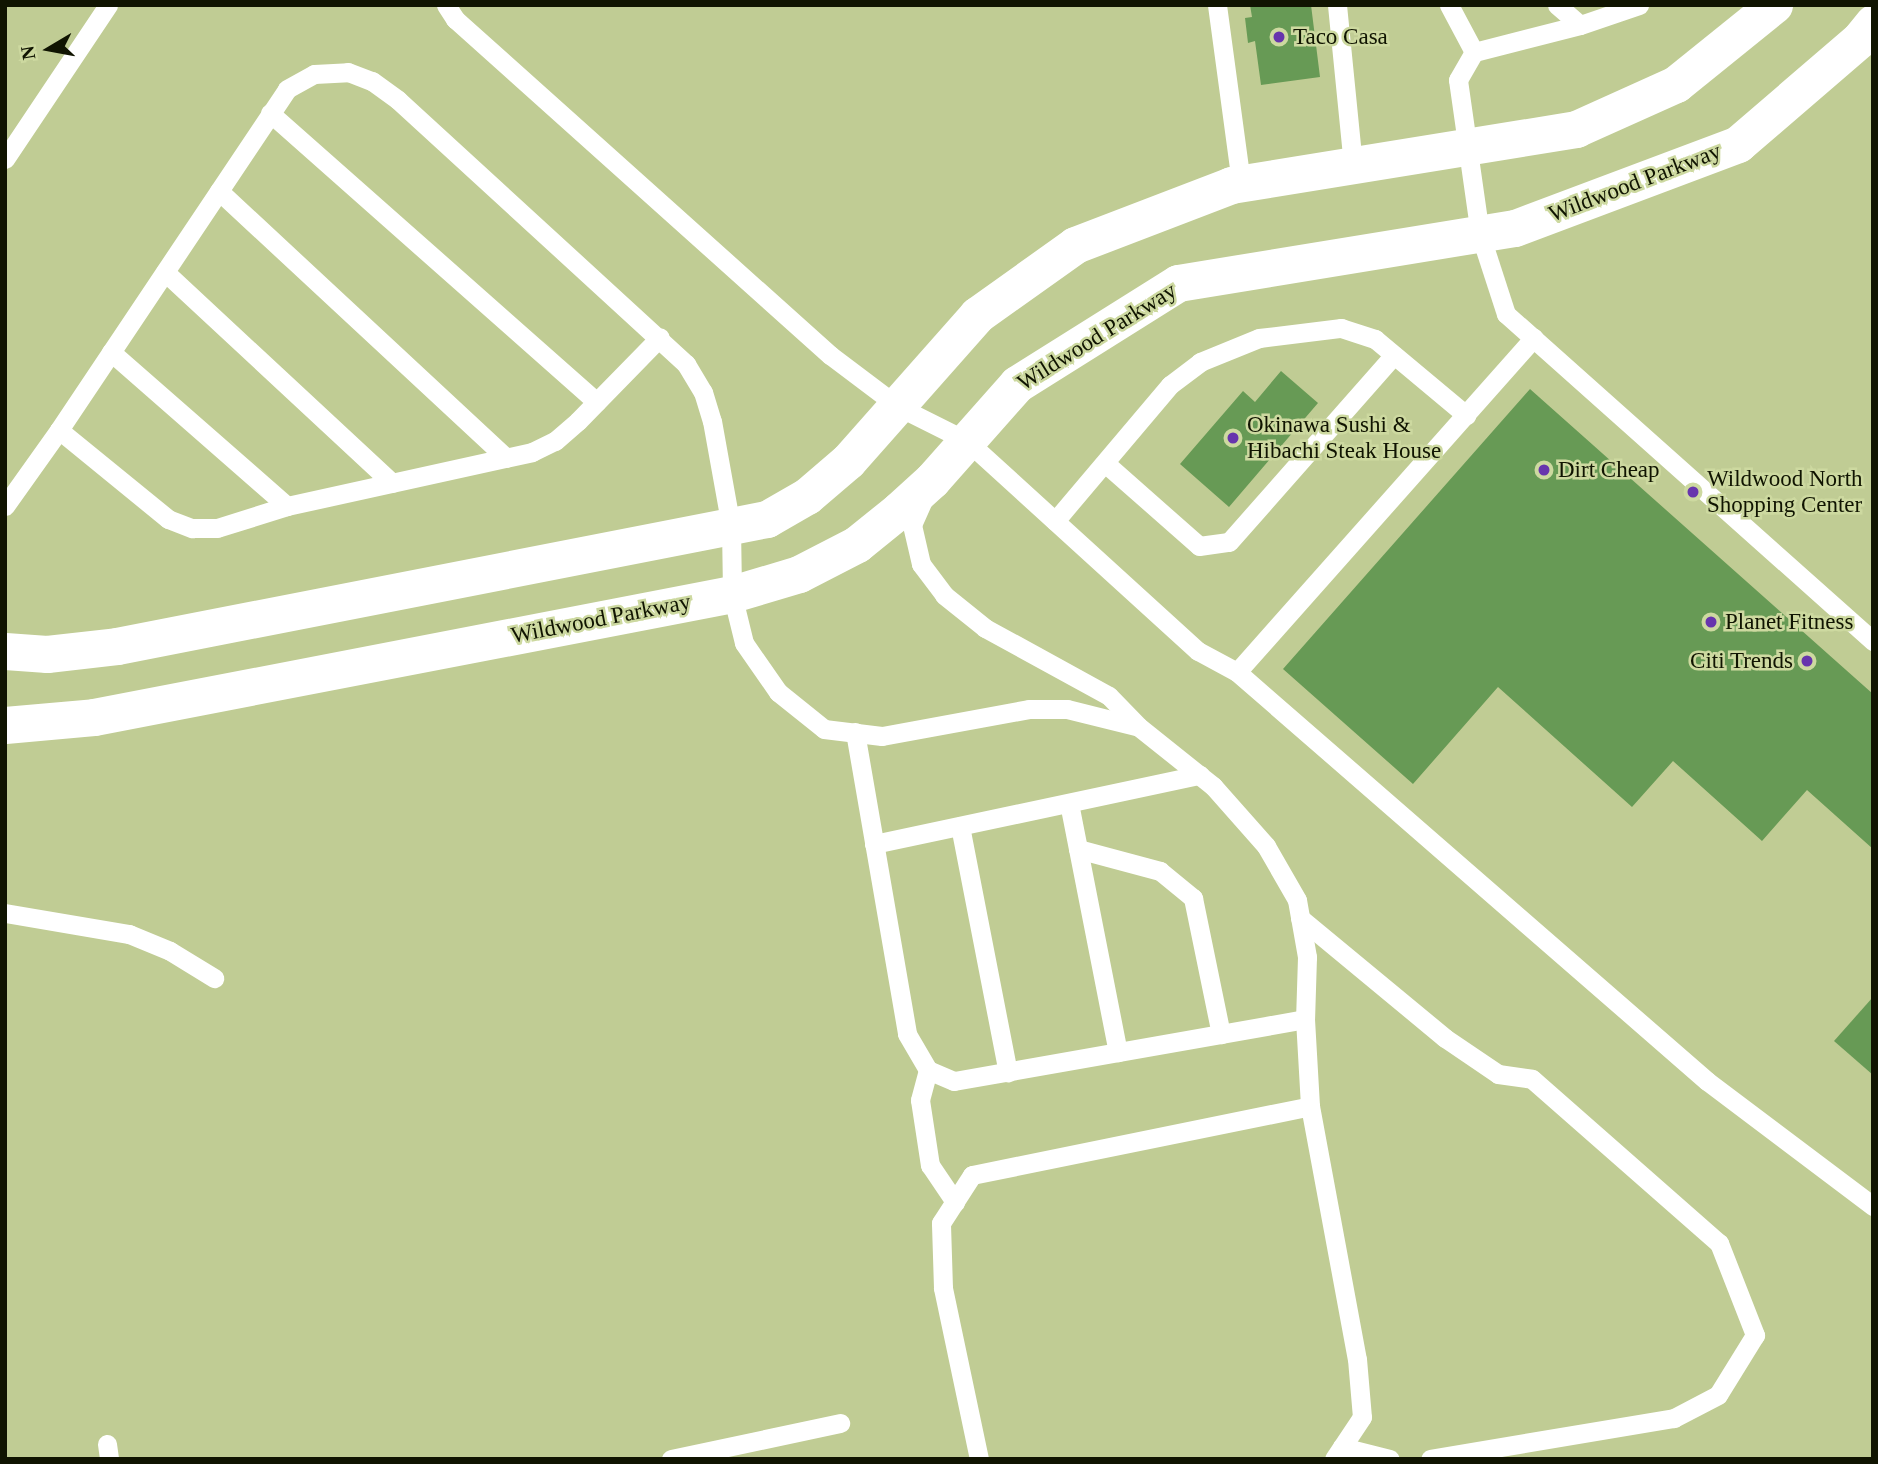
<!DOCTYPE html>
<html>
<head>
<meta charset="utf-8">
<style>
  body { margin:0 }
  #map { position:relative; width:1878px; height:1464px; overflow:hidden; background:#c0cc94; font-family:Georgia,serif }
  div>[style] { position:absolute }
  .building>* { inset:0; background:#679a55 }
  .service>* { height:19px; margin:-9.5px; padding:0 9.5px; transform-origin:9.5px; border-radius:9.5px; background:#fff }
  .minor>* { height:37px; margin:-18.5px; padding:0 18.5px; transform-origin:18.5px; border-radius:18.5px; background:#fff }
  .dots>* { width:19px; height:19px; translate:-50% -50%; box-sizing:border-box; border:4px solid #cdd9a0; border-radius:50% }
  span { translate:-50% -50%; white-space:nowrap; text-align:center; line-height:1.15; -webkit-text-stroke:5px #cdd9a0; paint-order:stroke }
  .poi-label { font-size:23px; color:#101401 }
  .left { translate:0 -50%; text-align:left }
  .right { translate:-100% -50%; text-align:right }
  .street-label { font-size:23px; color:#101401 }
  .frame { position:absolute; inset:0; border:7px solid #101401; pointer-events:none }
  .north { position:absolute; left:14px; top:14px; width:70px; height:70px; -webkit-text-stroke:5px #cdd9a0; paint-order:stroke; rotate:260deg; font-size:19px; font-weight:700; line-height:28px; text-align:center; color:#101401 }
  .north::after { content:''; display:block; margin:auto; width:24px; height:32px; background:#101401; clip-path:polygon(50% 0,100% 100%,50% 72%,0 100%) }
</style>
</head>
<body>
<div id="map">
  <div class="building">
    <div style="clip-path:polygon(1250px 5px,1311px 5px,1320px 77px,1261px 85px,1255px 41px,1248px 43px,1245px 18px,1252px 17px)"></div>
    <div style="clip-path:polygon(1281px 371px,1318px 403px,1229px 507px,1180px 464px,1243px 391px,1255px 402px)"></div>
    <div style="clip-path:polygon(1530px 389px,1873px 694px,1873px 849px,1807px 790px,1762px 841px,1673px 761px,1632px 807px,1498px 687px,1413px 784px,1283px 669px)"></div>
    <div style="clip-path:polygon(1873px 997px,1873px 1075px,1834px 1041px)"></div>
  </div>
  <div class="service">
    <div style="left:446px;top:5px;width:17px;rotate:57deg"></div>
    <div style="left:455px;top:19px;width:504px;rotate:41.86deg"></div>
    <div style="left:830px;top:355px;width:86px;rotate:37deg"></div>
    <div style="left:899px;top:407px;width:76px;rotate:26.6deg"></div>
    <div style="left:967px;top:441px;width:312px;rotate:42.3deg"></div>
    <div style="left:1198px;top:651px;width:44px;rotate:28.3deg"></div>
    <div style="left:1237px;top:672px;width:447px;rotate:-48.4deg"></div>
    <div style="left:1217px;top:5px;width:180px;rotate:82.3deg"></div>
    <div style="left:1337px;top:5px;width:161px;rotate:84.3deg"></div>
    <div style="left:1449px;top:5px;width:53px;rotate:62deg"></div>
    <div style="left:1557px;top:5px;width:30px;rotate:41deg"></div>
    <div style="left:1639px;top:5px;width:62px;rotate:161.3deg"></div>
    <div style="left:1580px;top:25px;width:109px;rotate:165.7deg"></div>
    <div style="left:1474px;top:52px;width:32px;rotate:120deg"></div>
    <div style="left:1458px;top:80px;width:156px;rotate:81.9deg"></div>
    <div style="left:1480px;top:234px;width:84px;rotate:72deg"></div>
    <div style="left:1506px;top:314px;width:492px;rotate:41.7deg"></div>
    <div style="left:270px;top:113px;width:436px;rotate:41.5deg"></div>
    <div style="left:5px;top:159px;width:185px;rotate:-56.2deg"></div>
    <div style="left:219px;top:191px;width:392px;rotate:42.9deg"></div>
    <div style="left:165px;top:272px;width:310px;rotate:42.9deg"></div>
    <div style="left:111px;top:352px;width:234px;rotate:41.2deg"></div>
    <div style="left:59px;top:430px;width:141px;rotate:39.2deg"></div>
    <div style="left:168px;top:519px;width:26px;rotate:21deg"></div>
    <div style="left:192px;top:528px;width:25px"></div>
    <div style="left:217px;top:528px;width:73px;rotate:-17.4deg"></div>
    <div style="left:287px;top:506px;width:251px;rotate:-12.4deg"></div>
    <div style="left:532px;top:452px;width:25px;rotate:-26deg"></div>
    <div style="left:555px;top:441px;width:30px;rotate:-41deg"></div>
    <div style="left:578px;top:421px;width:117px;rotate:-45.7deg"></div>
    <div style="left:1105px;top:463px;width:125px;rotate:41.4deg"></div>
    <div style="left:1199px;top:546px;width:30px;rotate:-8deg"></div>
    <div style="left:1229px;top:542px;width:249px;rotate:-48.6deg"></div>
    <div style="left:924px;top:498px;width:30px;rotate:114deg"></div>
    <div style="left:912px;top:525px;width:40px;rotate:77deg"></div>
    <div style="left:921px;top:564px;width:39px;rotate:53deg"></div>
    <div style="left:944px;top:595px;width:53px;rotate:38.8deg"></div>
    <div style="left:985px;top:628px;width:141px;rotate:28.7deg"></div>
    <div style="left:1109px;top:696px;width:42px;rotate:46deg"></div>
    <div style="left:5px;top:506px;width:93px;rotate:-54.6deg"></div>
    <div style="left:59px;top:430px;width:410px;rotate:-56.2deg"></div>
    <div style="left:287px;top:89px;width:31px;rotate:-29deg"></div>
    <div style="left:314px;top:74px;width:34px;rotate:-3deg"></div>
    <div style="left:348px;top:72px;width:26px;rotate:21deg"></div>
    <div style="left:372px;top:81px;width:32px;rotate:36deg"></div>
    <div style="left:398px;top:100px;width:391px;rotate:42.5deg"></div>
    <div style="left:686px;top:364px;width:33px;rotate:59deg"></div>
    <div style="left:703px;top:392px;width:30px;rotate:73deg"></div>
    <div style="left:712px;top:421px;width:108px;rotate:79.8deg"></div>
    <div style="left:731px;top:527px;width:67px;rotate:89.1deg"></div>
    <div style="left:732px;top:594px;width:50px;rotate:76.2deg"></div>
    <div style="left:744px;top:643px;width:60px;rotate:55.2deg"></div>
    <div style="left:778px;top:692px;width:59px;rotate:38.8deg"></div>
    <div style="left:824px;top:729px;width:58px;rotate:6.9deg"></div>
    <div style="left:882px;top:736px;width:149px;rotate:-10.4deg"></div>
    <div style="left:1029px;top:709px;width:38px"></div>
    <div style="left:1067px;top:709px;width:74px;rotate:14deg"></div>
    <div style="left:1139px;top:727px;width:95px;rotate:38.6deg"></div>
    <div style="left:1213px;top:786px;width:80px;rotate:48.5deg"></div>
    <div style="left:1266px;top:846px;width:62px;rotate:60.1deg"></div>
    <div style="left:1297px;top:900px;width:58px;rotate:80deg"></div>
    <div style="left:1307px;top:957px;width:62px;rotate:91.8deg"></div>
    <div style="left:1305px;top:1019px;width:87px;rotate:86.7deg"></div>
    <div style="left:1310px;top:1106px;width:257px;rotate:79.5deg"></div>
    <div style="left:1357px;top:1359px;width:58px;rotate:85.1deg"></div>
    <div style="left:1362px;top:1417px;width:50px;rotate:123.7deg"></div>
    <div style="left:1055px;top:521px;width:178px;rotate:-49.8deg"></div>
    <div style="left:1170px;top:385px;width:38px;rotate:-37deg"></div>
    <div style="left:1200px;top:362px;width:64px;rotate:-22.1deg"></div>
    <div style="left:1259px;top:338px;width:83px;rotate:-7deg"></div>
    <div style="left:1341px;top:328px;width:36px;rotate:18deg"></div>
    <div style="left:1375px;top:339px;width:119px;rotate:39.9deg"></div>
    <div style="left:1237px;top:672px;width:623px;rotate:41.03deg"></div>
    <div style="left:1707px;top:1081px;width:208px;rotate:37deg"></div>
    <div style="left:855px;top:732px;width:306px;rotate:80.2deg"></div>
    <div style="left:907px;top:1034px;width:42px;rotate:59.7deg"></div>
    <div style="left:928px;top:1070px;width:28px;rotate:23deg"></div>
    <div style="left:954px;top:1081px;width:356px;rotate:-10deg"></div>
    <div style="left:1069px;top:803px;width:254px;rotate:78.9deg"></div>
    <div style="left:960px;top:826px;width:251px;rotate:79deg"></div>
    <div style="left:874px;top:844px;width:333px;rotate:-12deg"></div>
    <div style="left:1078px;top:849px;width:85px;rotate:15deg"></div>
    <div style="left:1160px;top:871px;width:43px;rotate:39.3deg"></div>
    <div style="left:1193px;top:898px;width:139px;rotate:78.4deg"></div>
    <div style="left:5px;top:913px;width:126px;rotate:9.6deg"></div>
    <div style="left:129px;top:934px;width:44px;rotate:22.5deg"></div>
    <div style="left:170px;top:951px;width:52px;rotate:31.5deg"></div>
    <div style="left:1300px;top:918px;width:188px;rotate:39.6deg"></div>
    <div style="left:1445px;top:1038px;width:64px;rotate:34.2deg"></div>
    <div style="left:1498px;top:1074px;width:34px;rotate:8deg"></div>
    <div style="left:1532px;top:1079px;width:249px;rotate:41.3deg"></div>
    <div style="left:1719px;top:1243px;width:99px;rotate:68.6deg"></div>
    <div style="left:1755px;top:1335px;width:70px;rotate:121.7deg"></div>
    <div style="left:1718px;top:1395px;width:50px;rotate:152.4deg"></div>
    <div style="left:1674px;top:1418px;width:247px;rotate:170.5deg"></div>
    <div style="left:928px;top:1070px;width:31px;rotate:105deg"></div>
    <div style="left:920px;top:1100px;width:66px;rotate:81.3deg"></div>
    <div style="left:930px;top:1165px;width:45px;rotate:56deg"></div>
    <div style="left:107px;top:1444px;width:15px;rotate:82deg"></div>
    <div style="left:1342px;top:1447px;width:49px;rotate:14deg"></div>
    <div style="left:671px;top:1459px;width:173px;rotate:-12deg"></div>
    <div style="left:979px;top:1459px;width:175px;rotate:-101.9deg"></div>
    <div style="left:943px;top:1288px;width:65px;rotate:-91.8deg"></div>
    <div style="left:941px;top:1223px;width:57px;rotate:-57.1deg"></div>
    <div style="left:972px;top:1175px;width:345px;rotate:-11.5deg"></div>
  </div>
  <div class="minor">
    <div style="left:5px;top:651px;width:42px;rotate:4.1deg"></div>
    <div style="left:47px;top:654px;width:70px;rotate:-6.5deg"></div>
    <div style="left:117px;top:646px;width:662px;rotate:-11.06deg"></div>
    <div style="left:767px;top:519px;width:46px;rotate:-29.9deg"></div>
    <div style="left:807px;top:496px;width:54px;rotate:-40.5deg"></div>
    <div style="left:848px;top:461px;width:195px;rotate:-48.5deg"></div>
    <div style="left:977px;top:315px;width:120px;rotate:-35.5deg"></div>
    <div style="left:1075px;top:245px;width:167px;rotate:-21deg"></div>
    <div style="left:1231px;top:185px;width:350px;rotate:-9.2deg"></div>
    <div style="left:1576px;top:129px;width:110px;rotate:-24.2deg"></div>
    <div style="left:1676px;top:84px;width:126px;rotate:-38.9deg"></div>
    <div style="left:5px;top:725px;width:89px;rotate:-5.1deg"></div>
    <div style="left:94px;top:717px;width:650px;rotate:-10.91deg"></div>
    <div style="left:732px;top:594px;width:70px;rotate:-16.6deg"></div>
    <div style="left:799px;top:574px;width:65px;rotate:-27.3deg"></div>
    <div style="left:857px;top:544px;width:54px;rotate:-39deg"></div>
    <div style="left:899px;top:510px;width:45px;rotate:-42.3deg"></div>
    <div style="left:932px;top:480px;width:128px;rotate:-48.5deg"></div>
    <div style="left:1017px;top:384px;width:190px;rotate:-32.1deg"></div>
    <div style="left:1178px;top:283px;width:341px;rotate:-9.3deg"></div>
    <div style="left:1515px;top:228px;width:238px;rotate:-20.6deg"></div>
    <div style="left:1738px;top:144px;width:161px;rotate:-40.7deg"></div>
    <div style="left:1860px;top:39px;width:21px;rotate:-51deg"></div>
  </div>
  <div class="dots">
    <div style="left:1279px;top:37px;background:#6735ad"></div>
    <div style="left:1233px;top:438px;background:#6735ad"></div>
    <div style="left:1544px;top:470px;background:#6735ad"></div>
    <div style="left:1693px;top:492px;background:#6735ad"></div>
    <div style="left:1711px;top:622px;background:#6735ad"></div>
    <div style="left:1807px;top:661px;background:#6735ad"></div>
  </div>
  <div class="poi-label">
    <span class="left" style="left:1293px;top:37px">Taco Casa</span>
    <span class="left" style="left:1247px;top:438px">Okinawa Sushi &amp;<br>Hibachi Steak House</span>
    <span class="left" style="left:1558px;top:470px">Dirt Cheap</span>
    <span class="left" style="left:1707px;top:492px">Wildwood North<br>Shopping Center</span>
    <span class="left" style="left:1725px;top:622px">Planet Fitness</span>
    <span class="right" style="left:1793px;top:661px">Citi Trends</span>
  </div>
  <div class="street-label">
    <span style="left:1635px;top:183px;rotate:-21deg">Wildwood Parkway</span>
    <span style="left:1097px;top:337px;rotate:-32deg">Wildwood Parkway</span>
    <span style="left:601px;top:619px;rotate:-11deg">Wildwood Parkway</span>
  </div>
  <div class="frame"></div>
  <div class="north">N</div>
</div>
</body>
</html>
